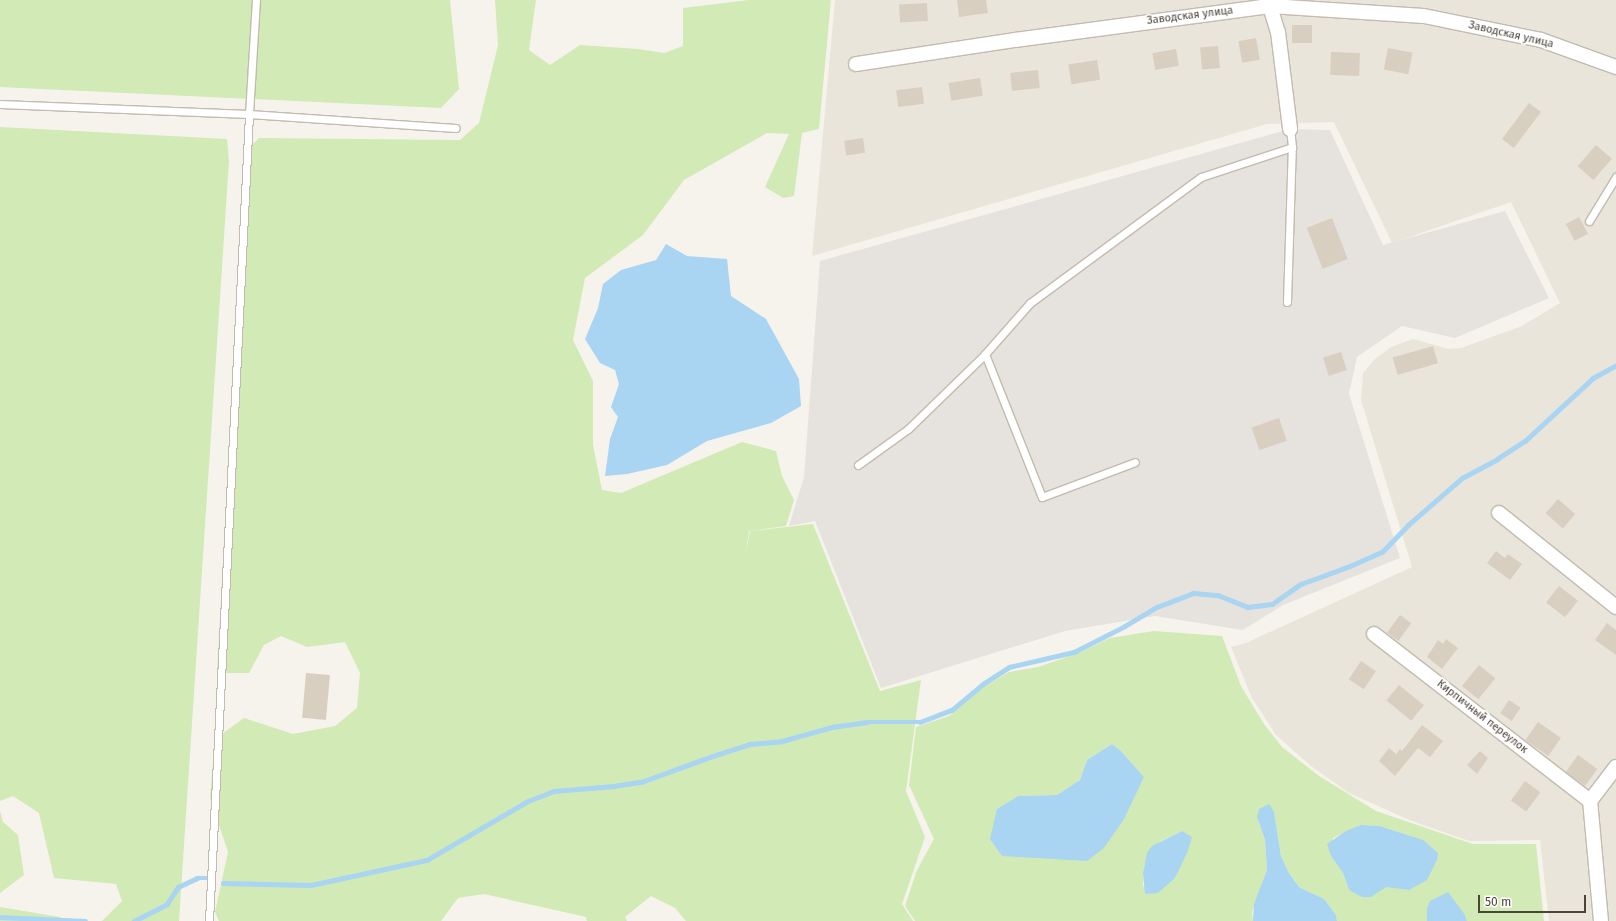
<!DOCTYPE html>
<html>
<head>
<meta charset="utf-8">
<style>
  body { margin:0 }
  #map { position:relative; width:1616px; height:921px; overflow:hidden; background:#f6f3ec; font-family:"Fira Sans",sans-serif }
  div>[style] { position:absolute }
  .residential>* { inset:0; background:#eae5da }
  .industrial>* { inset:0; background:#e6e2dd }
  .green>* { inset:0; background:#d2eab5 }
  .water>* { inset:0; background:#a9d4f2 }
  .stream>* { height:4.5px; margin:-2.25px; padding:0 2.25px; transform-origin:2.25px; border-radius:2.25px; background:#a9d4f2 }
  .building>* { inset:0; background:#d8cfc1; transform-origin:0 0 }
  .roads { filter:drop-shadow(1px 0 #c2bbae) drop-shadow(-1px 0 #c2bbae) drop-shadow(0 1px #c2bbae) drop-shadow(0 -1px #c2bbae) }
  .service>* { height:7px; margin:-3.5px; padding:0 3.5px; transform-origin:3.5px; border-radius:3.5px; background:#fff }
  .minor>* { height:14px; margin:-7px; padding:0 7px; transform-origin:7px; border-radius:7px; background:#fff }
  span { translate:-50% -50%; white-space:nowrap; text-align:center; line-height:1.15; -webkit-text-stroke:3.5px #fff; paint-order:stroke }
  .street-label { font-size:11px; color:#4b4439 }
  .scale { position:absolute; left:1478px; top:895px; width:108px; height:18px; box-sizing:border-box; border:2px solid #4b4439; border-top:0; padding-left:5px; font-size:12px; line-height:14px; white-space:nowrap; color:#4b4439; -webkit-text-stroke:3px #fff; paint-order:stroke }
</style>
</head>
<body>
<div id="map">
  <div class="residential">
    <div style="clip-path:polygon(835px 0,1616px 0,1616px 921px,1549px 921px,1540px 840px,1469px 841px,1409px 820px,1349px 793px,1311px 766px,1276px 735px,1252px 698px,1231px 647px,1246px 643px,1412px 567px,1361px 400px,1363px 373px,1375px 359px,1391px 347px,1413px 339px,1449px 349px,1461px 348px,1522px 326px,1560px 303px,1511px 202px,1392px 243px,1334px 122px,1267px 124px,812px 256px)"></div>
  </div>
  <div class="industrial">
    <div style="clip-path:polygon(1290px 129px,1330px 130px,1383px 245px,1505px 211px,1549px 298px,1455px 338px,1402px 326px,1357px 357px,1349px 394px,1400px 558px,1283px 605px,1243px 630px,1155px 616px,1065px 631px,881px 688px,815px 521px,789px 526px,804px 477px,820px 261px)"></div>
  </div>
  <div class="green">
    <div style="clip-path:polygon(0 0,450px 0,459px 89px,441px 108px,0 87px)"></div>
    <div style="clip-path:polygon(495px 0,536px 0,529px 50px,550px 65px,580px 45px,638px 49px,664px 53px,683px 46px,683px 8px,749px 0,831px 0,819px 129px,802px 133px,794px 196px,783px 198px,765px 187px,789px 134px,767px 133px,684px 180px,643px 235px,585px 278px,573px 340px,593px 381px,593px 445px,602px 490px,621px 493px,742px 442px,776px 451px,782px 476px,794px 500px,786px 526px,749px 531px,746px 554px,750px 531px,813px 524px,880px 691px,921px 680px,906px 791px,925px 837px,902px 904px,913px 921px,686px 921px,675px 908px,651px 896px,625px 917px,627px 921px,587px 921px,586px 917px,484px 894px,458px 898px,441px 921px,219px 921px,215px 912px,228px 852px,210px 798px,215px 739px,244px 718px,293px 734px,335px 726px,357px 708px,360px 673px,345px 642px,307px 647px,281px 636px,264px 645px,249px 673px,217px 673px,245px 152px,259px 138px,460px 140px,479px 123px,498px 45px)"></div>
    <div style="clip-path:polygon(0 127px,227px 139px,229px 161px,179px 921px,102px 921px,122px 901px,116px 884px,54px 878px,39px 813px,13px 796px,0 801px)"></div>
    <div style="clip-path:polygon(evenodd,1154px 631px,1222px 636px,1241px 686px,1264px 724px,1282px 747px,1319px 776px,1376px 811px,1473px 844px,1536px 844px,1544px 921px,1467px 921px,1465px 915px,1427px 908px,1427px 921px,1337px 921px,1336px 915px,1324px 899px,1299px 887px,1289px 873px,1281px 856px,1274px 812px,1257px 817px,1265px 840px,1267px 870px,1252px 912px,1253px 921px,915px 921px,905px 906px,917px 870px,934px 839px,909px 785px,916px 727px,949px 716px,985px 686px,1009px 672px,1038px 667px,1079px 653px,1110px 638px,1154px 631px,1112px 744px,1120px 750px,1144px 777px,997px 809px,1018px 796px,1057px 795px,1080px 780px,1087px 760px,1112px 744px,1154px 631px,1361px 825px,1380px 826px,1411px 836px,1409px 890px,1386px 886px,1349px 890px,1343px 873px,1331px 856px,1333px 838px,1361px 825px,1154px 631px,1182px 831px,1178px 869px,1175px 878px,1143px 887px,1144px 866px,1159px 842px,1182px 831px)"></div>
    <div style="clip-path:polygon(0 811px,3px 822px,18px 835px,24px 875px,0 893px)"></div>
    <div style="clip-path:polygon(0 907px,60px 917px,60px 921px,0 921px)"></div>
  </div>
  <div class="water">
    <div style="clip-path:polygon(666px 244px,687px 256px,727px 259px,731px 296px,766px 319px,799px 379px,801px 406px,771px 423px,707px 441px,667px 465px,627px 474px,605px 476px,610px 439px,618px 417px,611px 407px,619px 384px,615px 370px,600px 363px,585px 339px,598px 308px,603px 284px,621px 270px,656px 260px)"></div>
    <div style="clip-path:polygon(1112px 744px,1120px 750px,1144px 777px,1124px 819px,1104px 848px,1087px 861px,1002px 856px,990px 839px,997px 809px,1018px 796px,1057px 795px,1080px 780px,1087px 760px)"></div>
    <div style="clip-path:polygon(1269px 804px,1274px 812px,1281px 856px,1289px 873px,1299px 887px,1324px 899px,1336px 915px,1337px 921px,1253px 921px,1254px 904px,1267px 870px,1265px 840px,1257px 817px,1259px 809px)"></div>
    <div style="clip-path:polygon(1361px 825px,1380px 826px,1423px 840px,1438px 853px,1437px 860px,1427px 880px,1409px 890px,1386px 887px,1371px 897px,1362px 897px,1349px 890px,1343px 873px,1331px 856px,1327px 844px,1346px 831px)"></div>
    <div style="clip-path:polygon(1182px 831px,1192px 837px,1187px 853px,1175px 878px,1158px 893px,1145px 894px,1143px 873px,1147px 853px,1152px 846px)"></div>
    <div style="clip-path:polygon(1448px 892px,1465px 915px,1467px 921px,1427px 921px,1427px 908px,1430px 901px)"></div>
  </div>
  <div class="stream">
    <div style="left:223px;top:883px;width:88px;rotate:1.3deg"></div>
    <div style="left:311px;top:885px;width:119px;rotate:-12.2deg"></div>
    <div style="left:427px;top:860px;width:117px;rotate:-30.3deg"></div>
    <div style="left:528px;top:801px;width:28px;rotate:-21deg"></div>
    <div style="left:554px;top:791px;width:60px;rotate:-4.8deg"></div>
    <div style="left:614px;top:786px;width:30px;rotate:-9deg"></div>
    <div style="left:644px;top:781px;width:70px;rotate:-20deg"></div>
    <div style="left:710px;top:757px;width:42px;rotate:-18deg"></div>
    <div style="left:750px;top:744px;width:32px;rotate:-5deg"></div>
    <div style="left:782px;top:741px;width:52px;rotate:-15.6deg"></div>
    <div style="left:832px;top:727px;width:35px;rotate:-8deg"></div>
    <div style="left:867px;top:722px;width:53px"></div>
    <div style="left:920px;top:722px;width:34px;rotate:-21deg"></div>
    <div style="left:952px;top:710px;width:40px;rotate:-40deg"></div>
    <div style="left:983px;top:684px;width:31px;rotate:-33deg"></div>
    <div style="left:1009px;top:667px;width:67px;rotate:-13deg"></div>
    <div style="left:1074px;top:652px;width:57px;rotate:-27deg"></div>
    <div style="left:1125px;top:626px;width:37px;rotate:-31deg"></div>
    <div style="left:1157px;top:607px;width:39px;rotate:-21deg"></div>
    <div style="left:1193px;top:593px;width:25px;rotate:5deg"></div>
    <div style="left:1218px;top:595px;width:32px;rotate:22deg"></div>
    <div style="left:1248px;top:607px;width:24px;rotate:-7deg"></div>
    <div style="left:1272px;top:604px;width:35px;rotate:-35deg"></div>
    <div style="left:1301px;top:584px;width:52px;rotate:-20.2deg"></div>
    <div style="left:1350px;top:566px;width:35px;rotate:-24deg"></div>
    <div style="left:1382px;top:552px;width:37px;rotate:-46deg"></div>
    <div style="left:1408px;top:525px;width:72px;rotate:-41deg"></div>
    <div style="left:1462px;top:478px;width:40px;rotate:-28deg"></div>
    <div style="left:1497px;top:459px;width:33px;rotate:-33deg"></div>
    <div style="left:1525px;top:441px;width:93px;rotate:-42.8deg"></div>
    <div style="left:1593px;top:378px;width:26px;rotate:-29deg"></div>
    <div style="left:0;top:917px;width:85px;rotate:2.7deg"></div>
    <div style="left:134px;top:921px;width:37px;rotate:-27deg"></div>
    <div style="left:167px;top:904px;width:20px;rotate:-57deg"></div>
    <div style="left:178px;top:887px;width:21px;rotate:-25deg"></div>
    <div style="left:197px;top:878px;width:9px"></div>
  </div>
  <div class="building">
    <div style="clip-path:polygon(957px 0,986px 0,988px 13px,959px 17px)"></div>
    <div style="left:927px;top:3px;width:18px;height:28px;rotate:87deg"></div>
    <div style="left:1292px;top:25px;width:20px;height:18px"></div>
    <div style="left:1256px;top:38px;width:22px;height:18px;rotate:80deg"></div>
    <div style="left:1218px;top:46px;width:22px;height:18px;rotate:85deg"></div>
    <div style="left:1388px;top:48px;width:25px;height:22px;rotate:11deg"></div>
    <div style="left:1176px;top:49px;width:17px;height:24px;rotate:80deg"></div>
    <div style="left:1331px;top:52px;width:29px;height:23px;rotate:2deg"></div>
    <div style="left:1097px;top:60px;width:20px;height:29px;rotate:81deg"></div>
    <div style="left:1038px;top:70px;width:18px;height:28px;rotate:84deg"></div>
    <div style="left:980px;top:78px;width:18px;height:32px;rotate:81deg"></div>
    <div style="left:922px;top:87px;width:17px;height:26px;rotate:83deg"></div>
    <div style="left:1529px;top:103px;width:15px;height:45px;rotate:37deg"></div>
    <div style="left:863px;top:138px;width:15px;height:19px;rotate:82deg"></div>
    <div style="left:1596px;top:145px;width:21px;height:28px;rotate:41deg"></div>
    <div style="left:1579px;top:217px;width:19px;height:15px;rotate:62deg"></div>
    <div style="left:1332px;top:218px;width:44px;height:27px;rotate:69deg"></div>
    <div style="left:1433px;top:346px;width:18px;height:42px;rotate:74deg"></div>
    <div style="left:1341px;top:352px;width:19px;height:19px;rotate:72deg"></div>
    <div style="left:1279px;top:418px;width:24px;height:29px;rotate:71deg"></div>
    <div style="left:1558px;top:499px;width:23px;height:19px;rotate:41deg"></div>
    <div style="clip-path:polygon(1496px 551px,1505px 558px,1508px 554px,1522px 564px,1510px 580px,1487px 563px)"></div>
    <div style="left:1559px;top:586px;width:24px;height:21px;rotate:38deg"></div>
    <div style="left:1400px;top:615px;width:14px;height:22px;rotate:36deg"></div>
    <div style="clip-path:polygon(1607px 623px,1616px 630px,1616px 655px,1595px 640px)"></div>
    <div style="clip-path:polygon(1446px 639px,1458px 648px,1442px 669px,1427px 657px,1438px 640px,1443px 644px)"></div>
    <div style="left:1361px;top:661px;width:18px;height:22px;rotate:34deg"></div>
    <div style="left:1479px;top:665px;width:21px;height:27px;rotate:39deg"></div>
    <div style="left:306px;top:673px;width:24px;height:45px;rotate:5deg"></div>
    <div style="left:1399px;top:685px;width:32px;height:20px;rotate:39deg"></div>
    <div style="left:1509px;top:700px;width:14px;height:16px;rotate:34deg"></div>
    <div style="left:1538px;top:722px;width:28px;height:22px;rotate:35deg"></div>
    <div style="clip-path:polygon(1422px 725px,1443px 741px,1430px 757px,1418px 748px,1395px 776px,1379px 761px,1389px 748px,1396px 754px,1400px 749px,1402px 751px)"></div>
    <div style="clip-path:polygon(1480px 751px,1488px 758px,1477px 774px,1467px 765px)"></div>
    <div style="left:1578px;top:755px;width:24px;height:21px;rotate:36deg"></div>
    <div style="left:1525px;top:781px;width:19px;height:24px;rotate:36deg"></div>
  </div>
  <div class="roads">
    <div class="service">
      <div style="left:0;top:104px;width:249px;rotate:2.3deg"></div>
      <div style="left:249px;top:114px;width:207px;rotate:3.9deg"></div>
      <div style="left:1589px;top:221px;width:52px;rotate:-58.5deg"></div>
      <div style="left:1287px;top:302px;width:155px;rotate:-88.2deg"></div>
      <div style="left:1292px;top:147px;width:18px;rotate:-96deg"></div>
      <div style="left:985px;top:354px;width:154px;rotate:68.3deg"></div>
      <div style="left:1042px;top:497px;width:99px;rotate:-20.6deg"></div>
      <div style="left:858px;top:465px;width:62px;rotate:-35.8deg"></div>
      <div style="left:908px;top:429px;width:107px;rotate:-44.2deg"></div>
      <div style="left:985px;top:354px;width:68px;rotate:-48.6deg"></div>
      <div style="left:1030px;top:303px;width:212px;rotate:-36.4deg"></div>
      <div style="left:1201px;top:177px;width:96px;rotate:-18.2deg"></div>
      <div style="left:209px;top:921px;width:808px;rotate:-87.16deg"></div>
      <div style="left:249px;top:114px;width:114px;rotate:-86.5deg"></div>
    </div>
    <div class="minor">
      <div style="left:1268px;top:0;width:34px;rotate:73deg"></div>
      <div style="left:1278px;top:32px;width:98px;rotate:82.9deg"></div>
      <div style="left:856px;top:64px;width:161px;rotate:-8.6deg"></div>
      <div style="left:1015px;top:40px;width:257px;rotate:-7.6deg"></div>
      <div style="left:1270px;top:6px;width:154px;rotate:3.7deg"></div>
      <div style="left:1424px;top:16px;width:119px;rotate:11.6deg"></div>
      <div style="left:1541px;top:40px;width:80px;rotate:19.8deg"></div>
      <div style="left:1499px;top:513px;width:150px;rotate:38.8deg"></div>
      <div style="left:1374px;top:634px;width:273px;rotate:37.7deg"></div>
      <div style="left:1601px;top:921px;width:121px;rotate:-95.2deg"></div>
      <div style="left:1590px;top:801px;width:43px;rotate:-52.6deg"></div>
    </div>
  </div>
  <div class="street-label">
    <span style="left:1190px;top:16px;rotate:-7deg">Заводская улица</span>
    <span style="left:1511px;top:35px;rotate:13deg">Заводская улица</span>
    <span style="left:1482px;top:717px;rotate:38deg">Кирпичный переулок</span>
  </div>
  <div class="scale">50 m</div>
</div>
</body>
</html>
